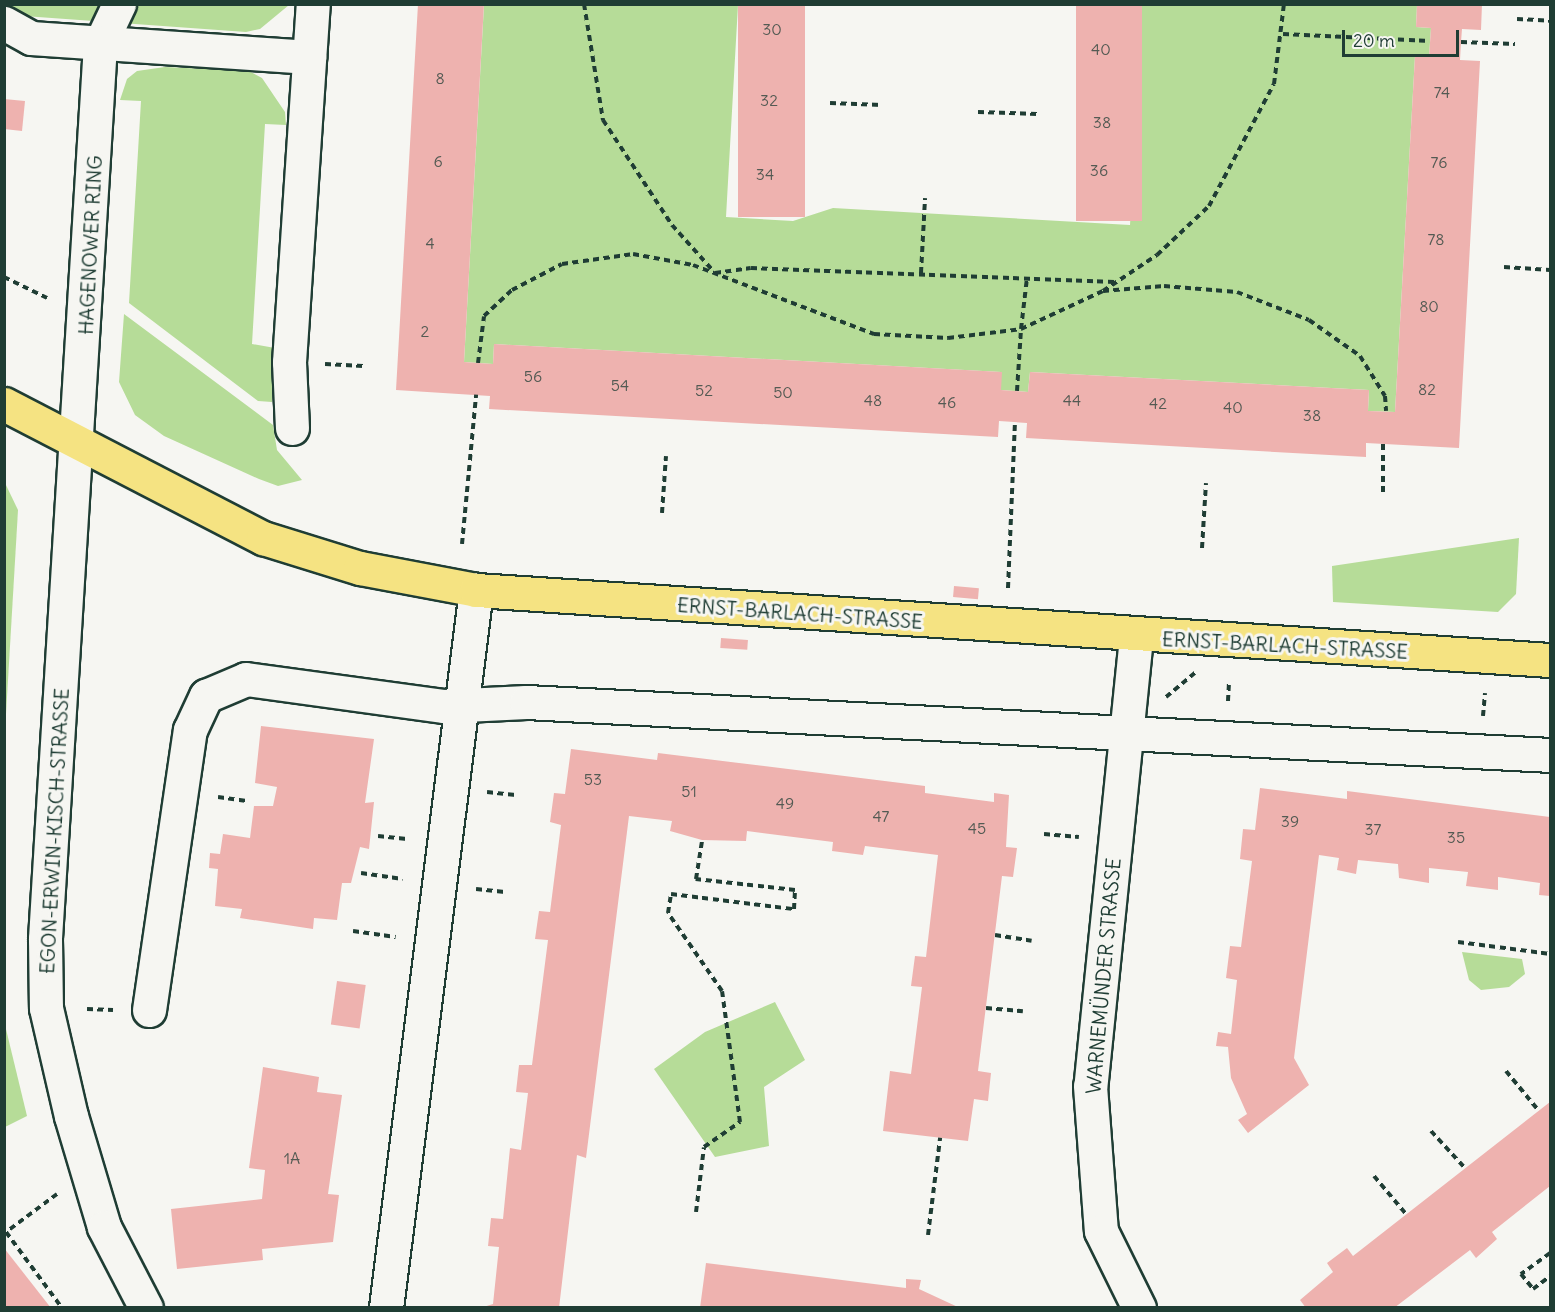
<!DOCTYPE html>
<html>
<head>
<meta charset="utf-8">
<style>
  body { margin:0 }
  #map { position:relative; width:1555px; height:1312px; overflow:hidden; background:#f6f6f2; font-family:Delius,sans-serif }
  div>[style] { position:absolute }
  .green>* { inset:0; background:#b6dc98 }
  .building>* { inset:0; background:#eeb2af; transform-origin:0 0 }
  .path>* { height:4px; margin-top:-2px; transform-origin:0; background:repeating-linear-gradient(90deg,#1f3d34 0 6px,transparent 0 10.5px) }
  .roads { filter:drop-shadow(2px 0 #1f3d34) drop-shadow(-2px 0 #1f3d34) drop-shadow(0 2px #1f3d34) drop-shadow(0 -2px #1f3d34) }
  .minor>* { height:33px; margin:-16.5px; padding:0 16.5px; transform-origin:16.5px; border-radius:16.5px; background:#f6f6f2 }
  .major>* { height:33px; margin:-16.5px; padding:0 16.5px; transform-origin:16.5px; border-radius:16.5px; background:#f5e382 }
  span { translate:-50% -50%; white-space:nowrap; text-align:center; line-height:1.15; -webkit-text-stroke:6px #f6f6f2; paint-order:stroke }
  .number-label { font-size:16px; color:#535a53 }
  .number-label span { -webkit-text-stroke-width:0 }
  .street-label { font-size:20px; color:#1f3d34 }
  .frame { position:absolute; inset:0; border:6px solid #1f3d34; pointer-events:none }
  .scale { position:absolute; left:1342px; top:30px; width:117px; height:27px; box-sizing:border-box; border:3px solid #1f3d34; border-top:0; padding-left:8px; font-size:18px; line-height:21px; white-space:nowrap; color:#1f3d34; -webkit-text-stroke:4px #f6f6f2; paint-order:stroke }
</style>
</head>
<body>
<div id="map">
  <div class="green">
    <div style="clip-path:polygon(9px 5px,289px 5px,260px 29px,246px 32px,24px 16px)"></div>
    <div style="clip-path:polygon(484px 5px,738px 5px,726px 217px,793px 221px,833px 208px,1130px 225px,1142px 5px,1417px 5px,1416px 27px,1431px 28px,1429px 57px,1415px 56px,1395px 412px,1368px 411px,1369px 390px,1030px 372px,1028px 392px,1001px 390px,1001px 372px,494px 344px,493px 364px,464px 362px)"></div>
    <div style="clip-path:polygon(165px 67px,249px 71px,262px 78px,285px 112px,286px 125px,265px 124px,252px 344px,275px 348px,272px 402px,258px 401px,129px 303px,141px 101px,120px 100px,127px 79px,137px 71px)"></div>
    <div style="clip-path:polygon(124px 314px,273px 425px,277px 450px,302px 480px,278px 486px,259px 479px,164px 436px,135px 415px,119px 382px)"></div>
    <div style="clip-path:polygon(5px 483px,18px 510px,5px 731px)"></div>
    <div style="clip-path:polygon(1519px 538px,1516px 594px,1498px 612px,1333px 602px,1332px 566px)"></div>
    <div style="clip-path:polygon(1462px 952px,1522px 959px,1525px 974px,1509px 987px,1481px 990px,1469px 980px)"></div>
    <div style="clip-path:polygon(775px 1002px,805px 1060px,764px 1087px,769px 1146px,715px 1157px,654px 1069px,705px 1032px)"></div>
    <div style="clip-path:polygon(5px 1025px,27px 1116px,5px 1127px,4px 1127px)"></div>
  </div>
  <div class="building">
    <div style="clip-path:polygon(418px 4px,484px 4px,464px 362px,493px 364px,494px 344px,1002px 372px,1001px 390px,1028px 392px,1030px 372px,1369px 390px,1368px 411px,1395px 412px,1415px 56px,1429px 57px,1431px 28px,1416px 27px,1417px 4px,1482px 4px,1481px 30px,1462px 29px,1461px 42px,1460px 60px,1480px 61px,1459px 448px,1366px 443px,1366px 457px,1026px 438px,1027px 423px,999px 421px,998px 437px,489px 409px,490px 396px,396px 390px)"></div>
    <div style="left:738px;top:4px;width:67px;height:213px"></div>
    <div style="left:1076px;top:4px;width:66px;height:217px"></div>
    <div style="clip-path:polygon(4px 99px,25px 101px,22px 131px,4px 129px)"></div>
    <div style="left:954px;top:586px;width:25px;height:11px;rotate:5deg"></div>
    <div style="left:721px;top:638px;width:27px;height:10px;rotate:4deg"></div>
    <div style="clip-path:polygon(261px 726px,374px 739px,365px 803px,374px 802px,369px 849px,360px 847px,351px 883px,342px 883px,337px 920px,314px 918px,313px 929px,240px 918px,242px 909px,215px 906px,218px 869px,209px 868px,210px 853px,220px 854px,223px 834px,250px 838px,254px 806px,273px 806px,277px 787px,255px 783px)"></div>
    <div style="clip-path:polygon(571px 749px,657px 760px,658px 753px,925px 786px,925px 793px,994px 802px,994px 793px,1009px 795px,1006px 847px,1017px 848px,1013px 877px,1002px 876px,978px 1071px,991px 1073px,988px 1101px,974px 1099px,968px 1141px,883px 1131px,890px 1071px,911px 1074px,922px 987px,911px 986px,915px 956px,926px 957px,938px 855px,865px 846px,863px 855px,832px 851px,833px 842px,747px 831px,746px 841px,702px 840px,670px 831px,672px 821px,629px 816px,586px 1158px,577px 1155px,559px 1308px,480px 1308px,493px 1304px,499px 1247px,488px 1246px,491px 1218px,503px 1219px,510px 1148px,521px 1150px,528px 1093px,516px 1092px,519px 1065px,532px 1065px,548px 940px,535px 939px,539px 911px,550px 912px,561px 825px,550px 822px,554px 793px,565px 794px)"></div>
    <div style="clip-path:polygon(1260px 788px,1347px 799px,1347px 791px,1550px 817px,1550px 896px,1539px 895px,1540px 883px,1498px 877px,1498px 890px,1466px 886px,1468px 872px,1429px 868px,1429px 883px,1399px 878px,1398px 864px,1358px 860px,1356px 874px,1337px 870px,1339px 858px,1319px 855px,1294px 1058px,1309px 1085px,1248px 1133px,1238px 1120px,1247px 1114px,1231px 1078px,1228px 1047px,1216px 1046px,1218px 1032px,1231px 1034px,1237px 980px,1226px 978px,1230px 946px,1241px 947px,1252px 861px,1240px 859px,1243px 829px,1255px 830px)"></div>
    <div style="left:337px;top:981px;width:29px;height:44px;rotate:8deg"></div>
    <div style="clip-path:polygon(263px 1067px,319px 1077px,317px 1092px,342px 1095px,328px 1194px,339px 1195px,333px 1242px,262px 1249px,263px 1260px,177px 1269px,171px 1209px,262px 1199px,265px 1170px,249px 1168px)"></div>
    <div style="clip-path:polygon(1550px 1102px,1550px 1186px,1492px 1232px,1497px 1239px,1476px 1258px,1470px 1250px,1394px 1308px,1306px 1308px,1300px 1300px,1333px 1272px,1327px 1263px,1347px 1248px,1353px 1256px)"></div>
    <div style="clip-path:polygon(4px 1248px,51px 1308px,4px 1308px)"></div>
    <div style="clip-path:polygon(706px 1263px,906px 1288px,906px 1279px,921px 1280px,919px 1289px,960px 1308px,700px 1308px)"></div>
  </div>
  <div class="path">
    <div style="left:584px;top:4px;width:118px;rotate:80.7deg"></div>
    <div style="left:603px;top:120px;width:126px;rotate:56.7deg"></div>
    <div style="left:672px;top:225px;width:64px;rotate:48.1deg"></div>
    <div style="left:715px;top:273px;width:36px;rotate:-8deg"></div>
    <div style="left:751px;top:268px;width:364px;rotate:2.2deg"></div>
    <div style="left:1517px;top:19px;width:33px;rotate:3deg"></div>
    <div style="left:1283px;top:34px;width:147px;rotate:2.7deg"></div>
    <div style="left:1461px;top:42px;width:54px;rotate:2.1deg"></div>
    <div style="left:830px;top:103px;width:52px;rotate:2.2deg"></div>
    <div style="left:978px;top:112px;width:59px;rotate:1.9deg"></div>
    <div style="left:1504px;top:267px;width:46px;rotate:3.7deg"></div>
    <div style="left:921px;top:273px;width:75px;rotate:-86.9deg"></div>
    <div style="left:4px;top:277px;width:48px;rotate:26deg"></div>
    <div style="left:1103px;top:291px;width:61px;rotate:-4.7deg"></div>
    <div style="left:1164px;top:286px;width:73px;rotate:4.7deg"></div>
    <div style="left:1237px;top:292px;width:77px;rotate:21.3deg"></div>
    <div style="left:1309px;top:320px;width:62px;rotate:35.2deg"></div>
    <div style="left:1360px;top:356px;width:47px;rotate:58deg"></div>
    <div style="left:1385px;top:396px;width:15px;rotate:86deg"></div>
    <div style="left:478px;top:363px;width:47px;rotate:-82.7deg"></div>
    <div style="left:484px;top:316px;width:38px;rotate:-43deg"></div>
    <div style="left:512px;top:290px;width:56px;rotate:-27.5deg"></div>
    <div style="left:562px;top:264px;width:72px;rotate:-8deg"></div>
    <div style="left:633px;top:254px;width:61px;rotate:10.4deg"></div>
    <div style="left:693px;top:265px;width:194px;rotate:20.9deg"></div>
    <div style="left:874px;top:334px;width:74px;rotate:3.1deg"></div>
    <div style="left:948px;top:338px;width:74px;rotate:-7deg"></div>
    <div style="left:1021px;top:329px;width:51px;rotate:-83.3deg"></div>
    <div style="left:325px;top:364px;width:38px;rotate:3deg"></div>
    <div style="left:1017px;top:391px;width:62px;rotate:-86.3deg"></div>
    <div style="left:1021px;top:329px;width:90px;rotate:-24.9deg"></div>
    <div style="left:1103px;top:291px;width:65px;rotate:-33.7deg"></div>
    <div style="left:1157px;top:255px;width:71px;rotate:-43.3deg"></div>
    <div style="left:1209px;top:206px;width:138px;rotate:-62deg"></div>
    <div style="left:1274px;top:84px;width:81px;rotate:-82.9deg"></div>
    <div style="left:1383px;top:492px;width:48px;rotate:-90deg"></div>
    <div style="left:662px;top:513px;width:57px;rotate:-86deg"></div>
    <div style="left:462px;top:544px;width:150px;rotate:-84.6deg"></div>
    <div style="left:1202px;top:548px;width:65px;rotate:-86.5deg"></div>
    <div style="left:1008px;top:588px;width:166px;rotate:-87.6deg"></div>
    <div style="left:1166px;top:697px;width:39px;rotate:-40deg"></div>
    <div style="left:1228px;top:701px;width:21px;rotate:-87deg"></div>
    <div style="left:1483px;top:716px;width:23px;rotate:-85deg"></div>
    <div style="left:487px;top:792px;width:29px;rotate:6deg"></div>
    <div style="left:218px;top:797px;width:29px;rotate:8deg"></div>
    <div style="left:1044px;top:834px;width:35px;rotate:5deg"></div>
    <div style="left:378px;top:836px;width:29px;rotate:6deg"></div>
    <div style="left:361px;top:873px;width:42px;rotate:8.1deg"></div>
    <div style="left:476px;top:889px;width:29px;rotate:6deg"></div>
    <div style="left:353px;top:931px;width:43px;rotate:7.9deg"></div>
    <div style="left:995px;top:935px;width:37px;rotate:9deg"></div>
    <div style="left:1458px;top:942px;width:93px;rotate:7.4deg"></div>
    <div style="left:986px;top:1008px;width:37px;rotate:5deg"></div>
    <div style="left:87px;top:1009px;width:26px;rotate:2deg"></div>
    <div style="left:1506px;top:1071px;width:52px;rotate:50.5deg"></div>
    <div style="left:1431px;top:1131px;width:50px;rotate:47.4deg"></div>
    <div style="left:1374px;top:1176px;width:50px;rotate:49.9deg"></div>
    <div style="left:57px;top:1194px;width:64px;rotate:143.3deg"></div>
    <div style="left:6px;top:1232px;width:94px;rotate:53.6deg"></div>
    <div style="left:696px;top:1212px;width:65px;rotate:-83deg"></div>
    <div style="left:704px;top:1147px;width:44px;rotate:-34.8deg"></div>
    <div style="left:740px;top:1122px;width:132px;rotate:-97.8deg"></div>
    <div style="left:722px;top:991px;width:95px;rotate:-124.7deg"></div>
    <div style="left:668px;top:913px;width:19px;rotate:-81deg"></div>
    <div style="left:671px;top:894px;width:124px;rotate:7deg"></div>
    <div style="left:794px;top:909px;width:19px;rotate:-87deg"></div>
    <div style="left:795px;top:890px;width:100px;rotate:-173.7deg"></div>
    <div style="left:696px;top:879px;width:39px;rotate:-81deg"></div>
    <div style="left:928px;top:1235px;width:98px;rotate:-82.9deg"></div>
    <div style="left:1550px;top:1253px;width:36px;rotate:144deg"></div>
    <div style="left:1521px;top:1274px;width:19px;rotate:51deg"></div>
    <div style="left:1533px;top:1289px;width:21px;rotate:-37deg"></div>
  </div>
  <div class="roads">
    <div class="minor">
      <div style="left:119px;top:4px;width:44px;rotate:115.4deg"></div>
      <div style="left:100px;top:44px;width:897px;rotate:93.52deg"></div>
      <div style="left:45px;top:939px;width:69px;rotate:89.2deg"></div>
      <div style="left:46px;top:1008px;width:111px;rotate:77deg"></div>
      <div style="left:71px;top:1116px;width:116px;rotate:73.4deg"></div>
      <div style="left:104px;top:1227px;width:91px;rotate:62.6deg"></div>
      <div style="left:4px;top:23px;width:31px;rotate:29deg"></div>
      <div style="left:31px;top:38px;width:279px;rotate:3.9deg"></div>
      <div style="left:292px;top:428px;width:66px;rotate:-92.6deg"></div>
      <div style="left:289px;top:362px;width:359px;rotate:-86.2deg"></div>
      <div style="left:1136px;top:637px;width:451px;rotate:95.8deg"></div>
      <div style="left:1090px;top:1086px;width:145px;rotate:85.7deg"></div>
      <div style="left:1101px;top:1231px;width:86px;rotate:63.7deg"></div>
      <div style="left:149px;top:1010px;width:283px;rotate:-81.7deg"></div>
      <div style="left:190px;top:730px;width:38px;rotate:-65deg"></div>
      <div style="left:206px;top:696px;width:43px;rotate:-23deg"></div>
      <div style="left:246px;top:679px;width:200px;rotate:7.8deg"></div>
      <div style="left:444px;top:706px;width:82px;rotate:-2.8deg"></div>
      <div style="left:526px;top:702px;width:1025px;rotate:2.96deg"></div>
      <div style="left:386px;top:1308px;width:724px;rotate:-82.86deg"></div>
    </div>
    <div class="major">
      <div style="left:4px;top:404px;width:292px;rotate:27.4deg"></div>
      <div style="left:263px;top:538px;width:102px;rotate:17.2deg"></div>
      <div style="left:360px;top:568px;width:118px;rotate:10.7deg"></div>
      <div style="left:476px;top:590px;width:1076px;rotate:3.73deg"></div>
    </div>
  </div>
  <div class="number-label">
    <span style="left:772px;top:29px">30</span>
    <span style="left:1101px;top:49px">40</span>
    <span style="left:440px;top:78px">8</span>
    <span style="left:1442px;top:92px">74</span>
    <span style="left:769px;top:100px">32</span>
    <span style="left:1102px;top:122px">38</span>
    <span style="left:438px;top:161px">6</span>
    <span style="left:1439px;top:162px">76</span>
    <span style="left:1099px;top:170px">36</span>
    <span style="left:765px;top:174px">34</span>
    <span style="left:1436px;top:239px">78</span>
    <span style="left:430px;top:243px">4</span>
    <span style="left:1429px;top:306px">80</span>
    <span style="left:425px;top:331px">2</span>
    <span style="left:533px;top:376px">56</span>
    <span style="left:620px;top:385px">54</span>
    <span style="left:1427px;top:389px">82</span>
    <span style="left:704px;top:390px">52</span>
    <span style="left:783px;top:392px">50</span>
    <span style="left:873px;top:400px">48</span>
    <span style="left:1072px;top:400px">44</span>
    <span style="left:947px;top:402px">46</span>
    <span style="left:1158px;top:403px">42</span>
    <span style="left:1233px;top:407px">40</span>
    <span style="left:1312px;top:415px">38</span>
    <span style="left:593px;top:779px">53</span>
    <span style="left:689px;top:791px">51</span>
    <span style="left:785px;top:803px">49</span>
    <span style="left:881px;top:816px">47</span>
    <span style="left:1290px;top:821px">39</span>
    <span style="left:977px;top:828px">45</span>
    <span style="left:1373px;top:829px">37</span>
    <span style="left:1456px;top:837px">35</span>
    <span style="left:292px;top:1158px">1A</span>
  </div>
  <div class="street-label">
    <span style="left:90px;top:245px;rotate:-87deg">HAGENOWER RING</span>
    <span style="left:800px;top:613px;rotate:4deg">ERNST-BARLACH-STRASSE</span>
    <span style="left:1285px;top:645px;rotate:3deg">ERNST-BARLACH-STRASSE</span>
    <span style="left:54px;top:831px;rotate:-87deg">EGON-ERWIN-KISCH-STRASSE</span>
    <span style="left:1103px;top:976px;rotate:-85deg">WARNEMÜNDER STRASSE</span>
  </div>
  <div class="frame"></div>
  <div class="scale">20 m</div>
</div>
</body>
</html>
